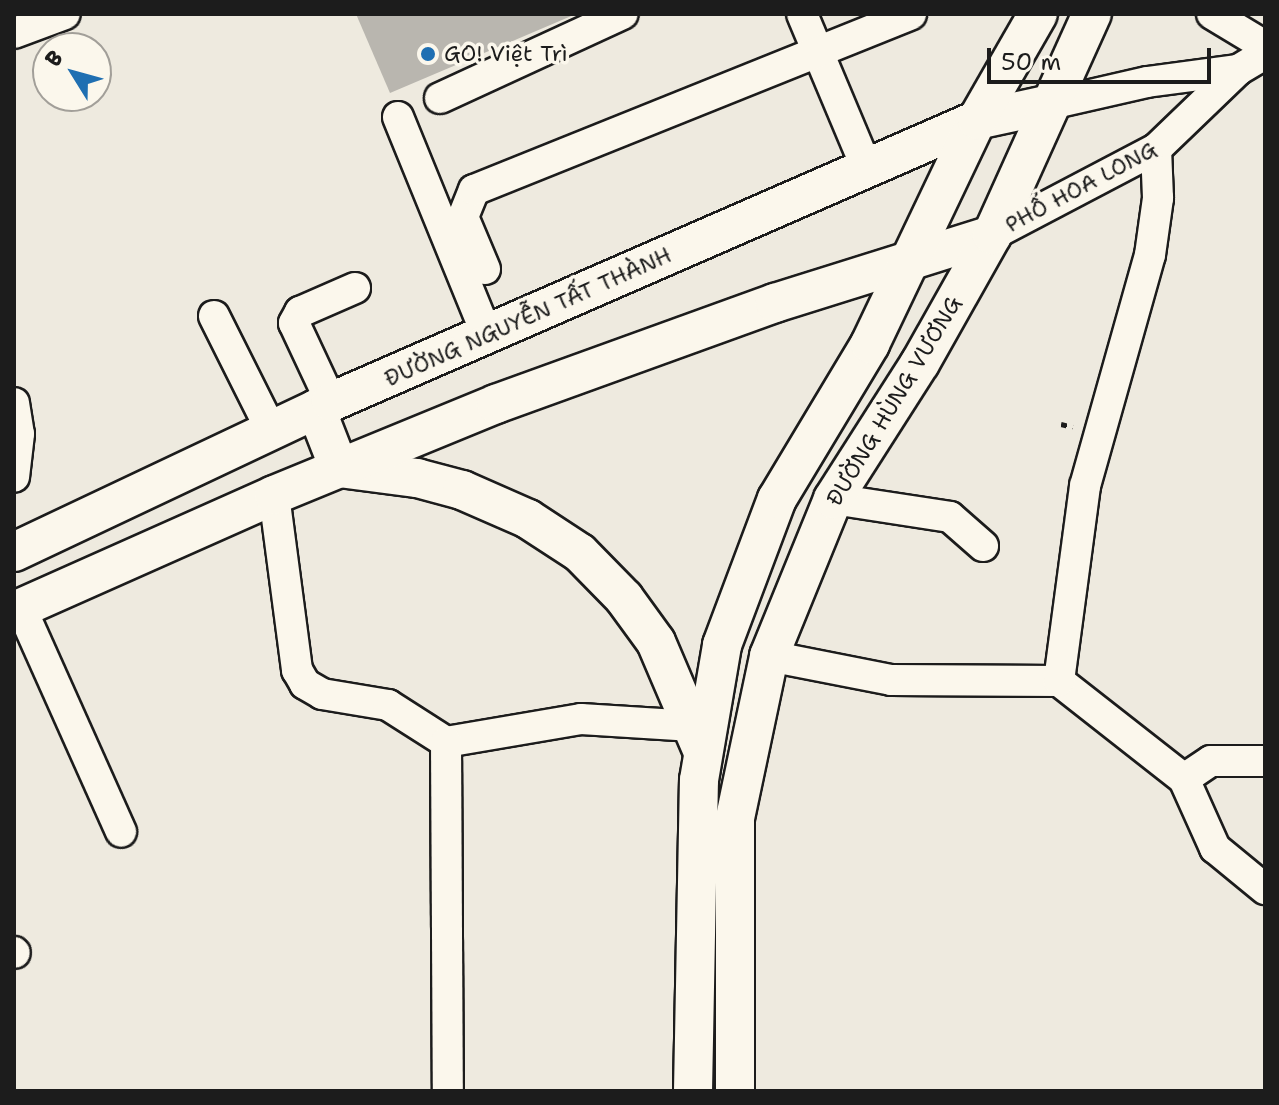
<!DOCTYPE html>
<html>
<head>
<meta charset="utf-8">
<style>
  body { margin:0 }
  #map { position:relative; width:1279px; height:1105px; overflow:hidden; background:#eeeadf; font-family:"Shantell Sans",sans-serif }
  div>[style] { position:absolute }
  .building>* { inset:0; background:#b9b6af }
  .path>* { height:5px; margin-top:-2.5px; transform-origin:0; background:repeating-linear-gradient(90deg,#1c1c1c 0 6px,transparent 0 12px) }
  .roads { filter:drop-shadow(2px 0 #1c1c1c) drop-shadow(-2px 0 #1c1c1c) drop-shadow(0 2px #1c1c1c) drop-shadow(0 -2px #1c1c1c) }
  .minor>* { height:30px; margin:-15px; padding:0 15px; transform-origin:15px; border-radius:15px; background:#fbf7ec }
  .major>* { height:38px; margin:-19px; padding:0 19px; transform-origin:19px; border-radius:19px; background:#fbf7ec }
  .dots>* { width:22px; height:22px; translate:-50% -50%; box-sizing:border-box; border:4px solid #fbf7ec; border-radius:50% }
  span { translate:-50% -50%; white-space:nowrap; text-align:center; line-height:1.15; -webkit-text-stroke:7px #fbf7ec; paint-order:stroke }
  .poi-label { font-size:22px; color:#1c1c1c }
  .left { translate:0 -50%; text-align:left }
  .street-label { font-size:22px; color:#1c1c1c }
  .frame { position:absolute; inset:0; border:16px solid #1c1c1c; pointer-events:none }
  .north { position:absolute; left:32px; top:32px; width:80px; height:80px; box-sizing:border-box; background:#fbf7ec; border:2px solid #a29f99; border-radius:50%; rotate:307deg; font-size:22px; font-weight:700; line-height:32px; text-align:center; color:#1c1c1c }
  .north::after { content:''; display:block; margin:auto; width:28px; height:36px; background:#1f6fb2; clip-path:polygon(50% 0,100% 100%,50% 72%,0 100%) }
  .scale { position:absolute; left:987px; top:48px; width:224px; height:36px; box-sizing:border-box; border:4px solid #1c1c1c; border-top:0; padding-left:10px; font-size:24px; line-height:28px; white-space:nowrap; color:#1c1c1c; -webkit-text-stroke:6px #fbf7ec; paint-order:stroke }
</style>
</head>
<body>
<div id="map">
  <div class="building">
    <div style="clip-path:polygon(356px 14px,576px 14px,390px 93px)"></div>
  </div>
  <div class="path">
    <div style="left:1061px;top:424px;width:12px;rotate:14deg"></div>
  </div>
  <div class="roads">
    <div class="minor">
      <div style="left:802px;top:14px;width:168px;rotate:67.2deg"></div>
      <div style="left:1212px;top:14px;width:62px;rotate:31.1deg"></div>
      <div style="left:14px;top:33px;width:54px;rotate:-20.4deg"></div>
      <div style="left:440px;top:98px;width:201px;rotate:-24.7deg"></div>
      <div style="left:1051px;top:104px;width:98px;rotate:-12.9deg"></div>
      <div style="left:1147px;top:82px;width:92px;rotate:-7.5deg"></div>
      <div style="left:398px;top:117px;width:235px;rotate:67.8deg"></div>
      <div style="left:992px;top:235px;width:185px;rotate:-27.7deg"></div>
      <div style="left:1156px;top:149px;width:114px;rotate:-43.9deg"></div>
      <div style="left:1238px;top:70px;width:31px;rotate:-31deg"></div>
      <div style="left:485px;top:269px;width:56px;rotate:-112.9deg"></div>
      <div style="left:463px;top:217px;width:29px;rotate:-68deg"></div>
      <div style="left:474px;top:190px;width:471px;rotate:-21.9deg"></div>
      <div style="left:214px;top:316px;width:127px;rotate:63.4deg"></div>
      <div style="left:331px;top:402px;width:87px;rotate:-115.1deg"></div>
      <div style="left:294px;top:323px;width:13px;rotate:-61deg"></div>
      <div style="left:300px;top:312px;width:60px;rotate:-23.6deg"></div>
      <div style="left:14px;top:403px;width:31px;rotate:81deg"></div>
      <div style="left:19px;top:434px;width:43px;rotate:96.6deg"></div>
      <div style="left:274px;top:495px;width:177px;rotate:82.5deg"></div>
      <div style="left:297px;top:670px;width:16px;rotate:60deg"></div>
      <div style="left:305px;top:684px;width:20px;rotate:30deg"></div>
      <div style="left:322px;top:694px;width:67px;rotate:9.5deg"></div>
      <div style="left:388px;top:705px;width:69px;rotate:32.5deg"></div>
      <div style="left:446px;top:742px;width:137px;rotate:-9.7deg"></div>
      <div style="left:581px;top:719px;width:112px;rotate:3.6deg"></div>
      <div style="left:833px;top:499px;width:118px;rotate:8.7deg"></div>
      <div style="left:950px;top:517px;width:44px;rotate:41.3deg"></div>
      <div style="left:21px;top:608px;width:245px;rotate:65.9deg"></div>
      <div style="left:769px;top:656px;width:124px;rotate:11.1deg"></div>
      <div style="left:891px;top:680px;width:168px;rotate:0.3deg"></div>
      <div style="left:1059px;top:681px;width:159px;rotate:38.1deg"></div>
      <div style="left:1184px;top:779px;width:76px;rotate:65.8deg"></div>
      <div style="left:1215px;top:848px;width:65px;rotate:39.4deg"></div>
      <div style="left:1059px;top:681px;width:197px;rotate:-82.4deg"></div>
      <div style="left:1085px;top:486px;width:240px;rotate:-74.3deg"></div>
      <div style="left:1150px;top:255px;width:58px;rotate:-82deg"></div>
      <div style="left:1158px;top:198px;width:49px;rotate:-92.3deg"></div>
      <div style="left:446px;top:742px;width:349px;rotate:89.7deg"></div>
      <div style="left:1184px;top:779px;width:32px;rotate:-34deg"></div>
      <div style="left:1211px;top:761px;width:54px"></div>
      <div style="left:14px;top:952px;width:1px;rotate:45deg"></div>
    </div>
    <div class="major">
      <div style="left:316px;top:409px;width:63px;rotate:68.7deg"></div>
      <div style="left:339px;top:468px;width:79px;rotate:7.3deg"></div>
      <div style="left:417px;top:478px;width:47px;rotate:14.9deg"></div>
      <div style="left:462px;top:490px;width:72px;rotate:23.7deg"></div>
      <div style="left:528px;top:519px;width:62px;rotate:33.2deg"></div>
      <div style="left:580px;top:553px;width:63px;rotate:45.6deg"></div>
      <div style="left:624px;top:598px;width:54px;rotate:54deg"></div>
      <div style="left:656px;top:642px;width:117px;rotate:66.9deg"></div>
      <div style="left:14px;top:552px;width:351px;rotate:-25.3deg"></div>
      <div style="left:331px;top:402px;width:705px;rotate:-23.58deg"></div>
      <div style="left:977px;top:120px;width:76px;rotate:-12.2deg"></div>
      <div style="left:14px;top:611px;width:285px;rotate:-24deg"></div>
      <div style="left:274px;top:495px;width:240px;rotate:-22.3deg"></div>
      <div style="left:496px;top:404px;width:297px;rotate:-19.9deg"></div>
      <div style="left:775px;top:303px;width:227px;rotate:-17.4deg"></div>
      <div style="left:693px;top:1091px;width:311px;rotate:-88.9deg"></div>
      <div style="left:699px;top:780px;width:137px;rotate:-80.3deg"></div>
      <div style="left:722px;top:645px;width:156px;rotate:-69.4deg"></div>
      <div style="left:777px;top:499px;width:181px;rotate:-59deg"></div>
      <div style="left:870px;top:344px;width:248px;rotate:-64.5deg"></div>
      <div style="left:977px;top:120px;width:122px;rotate:-60.1deg"></div>
      <div style="left:735px;top:1091px;width:273px;rotate:-90deg"></div>
      <div style="left:735px;top:818px;width:166px;rotate:-78.1deg"></div>
      <div style="left:769px;top:656px;width:170px;rotate:-67.8deg"></div>
      <div style="left:833px;top:499px;width:161px;rotate:-57.4deg"></div>
      <div style="left:920px;top:363px;width:147px;rotate:-60.6deg"></div>
      <div style="left:992px;top:235px;width:243px;rotate:-65.7deg"></div>
    </div>
  </div>
  <div class="dots">
    <div style="left:428px;top:54px;background:#1f6fb2"></div>
  </div>
  <div class="poi-label">
    <span class="left" style="left:444px;top:54px">GO! Việt Trì</span>
  </div>
  <div class="street-label">
    <span style="left:1081px;top:187px;rotate:-28deg">PHỐ HOA LONG</span>
    <span style="left:528px;top:317px;rotate:-24deg">ĐƯỜNG NGUYỄN TẤT THÀNH</span>
    <span style="left:894px;top:401px;rotate:-59deg">ĐƯỜNG HÙNG VƯƠNG</span>
  </div>
  <div class="frame"></div>
  <div class="north">B</div>
  <div class="scale">50 m</div>
</div>
</body>
</html>
